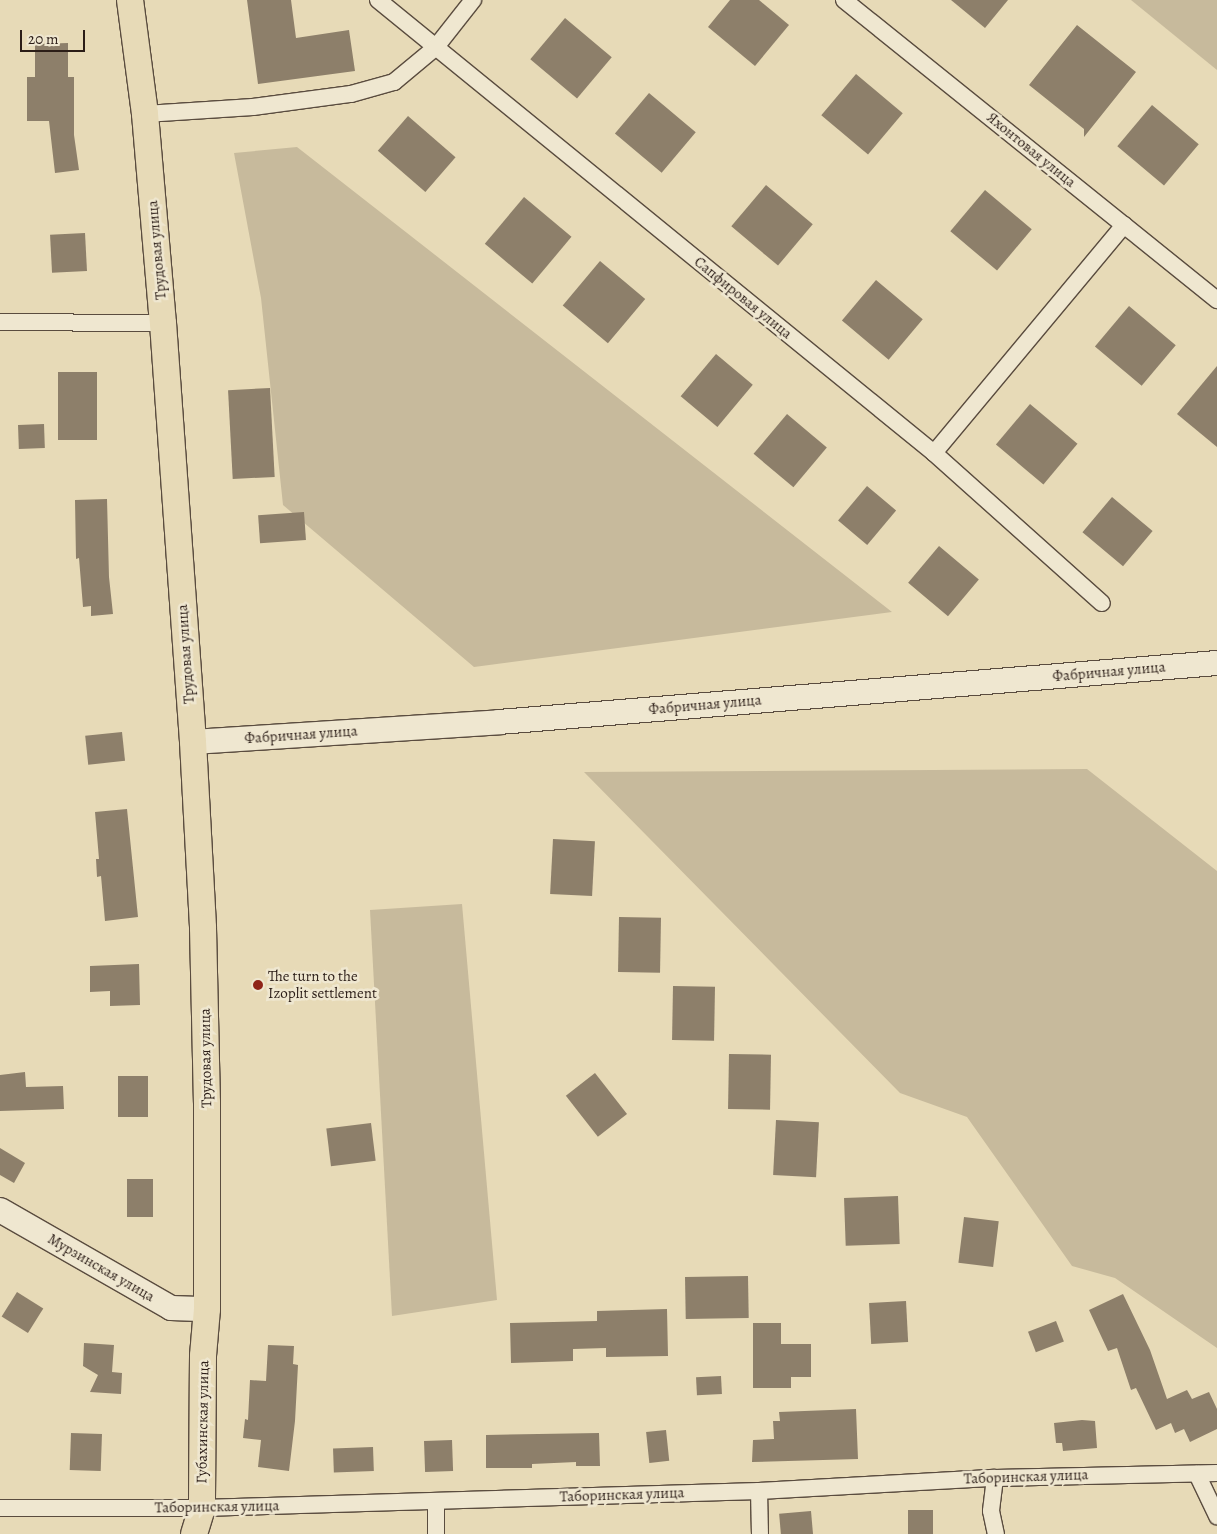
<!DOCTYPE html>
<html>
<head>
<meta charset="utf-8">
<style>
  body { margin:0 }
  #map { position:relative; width:1217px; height:1534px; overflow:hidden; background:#e7dab7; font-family:Alegreya,serif }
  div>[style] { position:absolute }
  .green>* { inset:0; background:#c7ba9c }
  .building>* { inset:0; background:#8d7f6a; transform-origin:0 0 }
  .roads { filter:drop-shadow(1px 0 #5a4c3f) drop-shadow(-1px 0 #5a4c3f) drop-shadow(0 1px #5a4c3f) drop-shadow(0 -1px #5a4c3f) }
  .street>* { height:16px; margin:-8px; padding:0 8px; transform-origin:8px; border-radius:8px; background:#efe7d0 }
  .secondary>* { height:24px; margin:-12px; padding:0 12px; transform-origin:12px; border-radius:12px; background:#efe7d0 }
  .primary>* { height:26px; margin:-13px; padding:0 13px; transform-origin:13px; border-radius:13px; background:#e7dab7 }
  .dots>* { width:14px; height:14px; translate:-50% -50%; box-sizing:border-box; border:2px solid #efe7d0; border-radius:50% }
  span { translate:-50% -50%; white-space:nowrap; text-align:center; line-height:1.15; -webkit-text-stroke:5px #efe7d0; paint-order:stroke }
  .street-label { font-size:15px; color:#2b1d17 }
  .poi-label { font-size:15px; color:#2b1d17 }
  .left { translate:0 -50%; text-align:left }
  .scale { position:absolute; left:20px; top:30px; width:65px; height:22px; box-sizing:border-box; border:2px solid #2b1d17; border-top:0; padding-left:6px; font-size:15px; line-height:18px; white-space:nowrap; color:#2b1d17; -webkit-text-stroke:4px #efe7d0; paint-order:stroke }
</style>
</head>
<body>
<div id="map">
  <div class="green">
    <div style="clip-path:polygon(1131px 0,1217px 0,1217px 70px)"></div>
    <div style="clip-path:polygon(297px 147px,892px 612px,474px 667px,283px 505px,261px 298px,234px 153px)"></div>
    <div style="clip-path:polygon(1087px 769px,1217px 871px,1217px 1348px,1115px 1278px,1072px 1266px,967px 1117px,900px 1093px,584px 772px)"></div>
    <div style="clip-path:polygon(462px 904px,497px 1300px,392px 1316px,370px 910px)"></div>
  </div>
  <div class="building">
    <div style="clip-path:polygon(247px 0,291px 0,296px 38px,349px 30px,355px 71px,258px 84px)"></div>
    <div style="clip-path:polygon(730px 0,759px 0,789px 25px,755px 66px,708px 27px)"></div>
    <div style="clip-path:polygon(951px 0,1008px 0,985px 28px)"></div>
    <div style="left:565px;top:18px;width:61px;height:54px;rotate:40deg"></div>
    <div style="clip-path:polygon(1077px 25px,1136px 72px,1084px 137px,1084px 129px,1029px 85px)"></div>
    <div style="clip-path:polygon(68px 43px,68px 77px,74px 77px,74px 135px,79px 170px,55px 173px,49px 121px,27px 121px,27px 77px,35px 77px,35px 44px)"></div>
    <div style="left:856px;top:74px;width:61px;height:54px;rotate:40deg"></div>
    <div style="left:649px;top:93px;width:61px;height:53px;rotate:40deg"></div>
    <div style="left:1152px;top:105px;width:61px;height:54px;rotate:40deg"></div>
    <div style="left:408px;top:116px;width:63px;height:46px;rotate:41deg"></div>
    <div style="left:766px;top:185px;width:61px;height:54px;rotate:40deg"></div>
    <div style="left:985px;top:190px;width:61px;height:54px;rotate:40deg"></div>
    <div style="left:524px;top:197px;width:62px;height:61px;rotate:40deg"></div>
    <div style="left:85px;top:233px;width:38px;height:35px;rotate:87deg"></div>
    <div style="left:600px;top:261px;width:59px;height:58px;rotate:40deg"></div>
    <div style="left:876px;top:280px;width:61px;height:53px;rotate:40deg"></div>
    <div style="left:1129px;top:306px;width:61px;height:53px;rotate:40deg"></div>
    <div style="left:716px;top:354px;width:48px;height:55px;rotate:40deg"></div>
    <div style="clip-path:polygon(1217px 366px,1217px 447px,1177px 414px)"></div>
    <div style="left:58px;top:372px;width:39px;height:68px"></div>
    <div style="left:270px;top:388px;width:89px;height:42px;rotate:87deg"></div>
    <div style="left:1030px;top:404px;width:62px;height:53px;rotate:40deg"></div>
    <div style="left:787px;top:414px;width:52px;height:52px;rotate:40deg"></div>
    <div style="left:44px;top:424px;width:24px;height:26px;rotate:88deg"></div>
    <div style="left:867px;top:486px;width:38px;height:45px;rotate:40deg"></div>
    <div style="left:1112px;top:497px;width:53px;height:46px;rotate:40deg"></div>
    <div style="clip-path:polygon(107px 499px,109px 577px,113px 614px,91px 616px,91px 606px,83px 607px,79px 558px,76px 559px,75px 500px)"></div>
    <div style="left:304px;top:512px;width:28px;height:46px;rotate:86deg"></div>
    <div style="left:939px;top:546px;width:52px;height:48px;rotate:40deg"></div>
    <div style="left:122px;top:732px;width:29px;height:37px;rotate:84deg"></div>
    <div style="clip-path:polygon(127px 809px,138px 917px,105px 921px,101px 876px,97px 877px,96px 859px,99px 859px,95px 812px)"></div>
    <div style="left:553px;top:839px;width:42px;height:55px;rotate:3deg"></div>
    <div style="left:619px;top:917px;width:42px;height:55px;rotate:1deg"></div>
    <div style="clip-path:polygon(139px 964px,140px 1005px,110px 1006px,110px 991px,90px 992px,90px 966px)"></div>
    <div style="left:673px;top:986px;width:42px;height:54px;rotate:1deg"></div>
    <div style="left:729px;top:1054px;width:42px;height:55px;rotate:1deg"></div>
    <div style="clip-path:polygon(25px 1072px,26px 1087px,63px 1086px,64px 1109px,0 1111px,0 1075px)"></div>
    <div style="left:595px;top:1073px;width:52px;height:37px;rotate:52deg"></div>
    <div style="left:118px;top:1076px;width:30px;height:41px"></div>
    <div style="left:776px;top:1120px;width:43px;height:55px;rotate:3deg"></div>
    <div style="left:371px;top:1123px;width:38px;height:45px;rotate:83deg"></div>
    <div style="clip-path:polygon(0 1148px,25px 1163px,14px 1183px,0 1175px)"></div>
    <div style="left:127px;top:1179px;width:26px;height:38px"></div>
    <div style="left:898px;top:1196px;width:48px;height:54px;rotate:88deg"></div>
    <div style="left:964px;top:1217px;width:35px;height:46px;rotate:7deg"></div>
    <div style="left:748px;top:1276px;width:42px;height:63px;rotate:89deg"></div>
    <div style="left:17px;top:1292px;width:31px;height:29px;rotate:32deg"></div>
    <div style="clip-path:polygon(1123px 1294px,1150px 1350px,1167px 1399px,1187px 1390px,1192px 1399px,1209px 1392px,1217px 1409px,1217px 1429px,1190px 1442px,1184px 1429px,1175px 1433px,1171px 1423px,1156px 1430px,1136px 1388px,1131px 1390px,1117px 1348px,1108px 1351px,1089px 1310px)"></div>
    <div style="left:906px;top:1301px;width:41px;height:37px;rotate:87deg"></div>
    <div style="clip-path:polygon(667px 1309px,668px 1356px,606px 1357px,606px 1348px,573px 1349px,573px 1361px,511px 1363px,510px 1323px,597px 1321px,597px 1311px)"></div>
    <div style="left:1056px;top:1321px;width:22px;height:30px;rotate:69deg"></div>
    <div style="clip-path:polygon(753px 1323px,781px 1323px,781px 1344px,811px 1344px,811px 1377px,791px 1377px,791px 1388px,753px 1388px)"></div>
    <div style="clip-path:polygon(84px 1343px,114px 1345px,112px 1372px,122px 1373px,121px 1394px,90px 1392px,98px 1375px,83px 1366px)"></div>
    <div style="clip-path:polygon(268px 1345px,294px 1346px,293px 1364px,298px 1365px,295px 1421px,289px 1471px,258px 1467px,261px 1440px,243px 1438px,245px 1419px,248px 1420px,250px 1380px,266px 1381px)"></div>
    <div style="left:721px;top:1376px;width:18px;height:25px;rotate:87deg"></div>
    <div style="clip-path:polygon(856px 1409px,858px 1459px,752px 1462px,753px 1440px,774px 1439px,773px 1421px,780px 1421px,779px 1412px)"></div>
    <div style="clip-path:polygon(1082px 1420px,1095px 1421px,1097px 1448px,1063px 1451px,1062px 1443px,1056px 1443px,1054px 1423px)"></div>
    <div style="left:666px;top:1430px;width:31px;height:20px;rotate:84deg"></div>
    <div style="left:71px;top:1433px;width:31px;height:37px;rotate:2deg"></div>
    <div style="clip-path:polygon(599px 1433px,600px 1466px,576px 1466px,576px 1462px,532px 1464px,532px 1468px,486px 1468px,486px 1435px)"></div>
    <div style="left:452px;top:1440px;width:31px;height:28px;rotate:88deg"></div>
    <div style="left:373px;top:1447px;width:24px;height:40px;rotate:88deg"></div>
    <div style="left:933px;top:1510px;width:24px;height:25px;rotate:90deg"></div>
    <div style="left:811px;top:1511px;width:23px;height:32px;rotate:85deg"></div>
  </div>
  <div class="roads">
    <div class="street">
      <div style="left:378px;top:0;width:717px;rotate:39.17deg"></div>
      <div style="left:934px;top:453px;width:225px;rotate:41.8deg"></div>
      <div style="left:844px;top:0;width:479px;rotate:38.8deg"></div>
      <div style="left:145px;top:114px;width:108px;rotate:-3.7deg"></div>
      <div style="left:253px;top:107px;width:99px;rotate:-7.6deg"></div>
      <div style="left:351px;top:94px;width:45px;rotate:-15.6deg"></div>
      <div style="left:394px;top:82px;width:55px;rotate:-39.8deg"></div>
      <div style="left:436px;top:47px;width:60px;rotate:-51.8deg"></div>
      <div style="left:0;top:322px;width:163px;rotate:0.4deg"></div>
      <div style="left:934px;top:453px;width:297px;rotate:-50.2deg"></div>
      <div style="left:1197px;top:1474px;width:47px;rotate:64.5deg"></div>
      <div style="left:995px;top:1478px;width:33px;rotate:97deg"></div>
      <div style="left:991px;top:1511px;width:24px;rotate:78deg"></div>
      <div style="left:759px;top:1491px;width:43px;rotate:88.7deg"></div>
      <div style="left:0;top:1508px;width:202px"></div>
      <div style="left:202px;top:1508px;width:557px;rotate:-1.75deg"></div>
      <div style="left:759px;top:1491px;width:236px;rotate:-3.2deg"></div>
      <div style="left:995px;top:1478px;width:222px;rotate:-1.3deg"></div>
      <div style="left:436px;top:1534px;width:33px;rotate:-90deg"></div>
    </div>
    <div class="secondary">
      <div style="left:193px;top:742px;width:307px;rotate:-3.7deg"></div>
      <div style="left:499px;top:722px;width:720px;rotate:-4.7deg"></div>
      <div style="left:0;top:1210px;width:197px;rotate:29.8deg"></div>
      <div style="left:171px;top:1308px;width:36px;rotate:2deg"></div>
    </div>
    <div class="primary">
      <div style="left:130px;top:0;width:115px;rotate:82.5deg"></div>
      <div style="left:145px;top:114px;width:210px;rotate:85.1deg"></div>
      <div style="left:163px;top:323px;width:420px;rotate:85.9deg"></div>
      <div style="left:193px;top:742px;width:186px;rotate:86.9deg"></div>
      <div style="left:203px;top:928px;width:175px;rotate:88.7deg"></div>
      <div style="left:207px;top:1103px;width:206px;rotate:90deg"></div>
      <div style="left:207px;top:1309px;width:47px;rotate:94.9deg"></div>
      <div style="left:203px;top:1356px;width:152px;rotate:90.4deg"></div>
      <div style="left:202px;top:1508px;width:27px;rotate:107deg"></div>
    </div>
  </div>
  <div class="dots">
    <div style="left:258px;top:985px;background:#8f2418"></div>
  </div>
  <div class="street-label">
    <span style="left:1031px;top:150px;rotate:39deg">Яхонтовая улица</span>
    <span style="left:157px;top:250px;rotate:-95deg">Трудовая улица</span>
    <span style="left:743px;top:298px;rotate:39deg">Сапфировая улица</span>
    <span style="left:186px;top:654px;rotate:-94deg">Трудовая улица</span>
    <span style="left:1109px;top:672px;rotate:-5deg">Фабричная улица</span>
    <span style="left:705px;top:705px;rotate:-5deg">Фабричная улица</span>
    <span style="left:301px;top:735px;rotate:-4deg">Фабричная улица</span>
    <span style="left:206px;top:1058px;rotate:-91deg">Трудовая улица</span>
    <span style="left:101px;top:1268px;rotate:30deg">Мурзинская улица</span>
    <span style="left:203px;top:1422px;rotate:-89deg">Губахинская улица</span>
    <span style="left:1026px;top:1477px;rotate:-2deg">Таборинская улица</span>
    <span style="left:622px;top:1495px;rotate:-2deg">Таборинская улица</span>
    <span style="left:217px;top:1507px;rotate:-1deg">Таборинская улица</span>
  </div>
  <div class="poi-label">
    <span class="left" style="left:268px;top:985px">The turn to the<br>Izoplit settlement</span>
  </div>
  <div class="scale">20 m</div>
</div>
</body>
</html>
